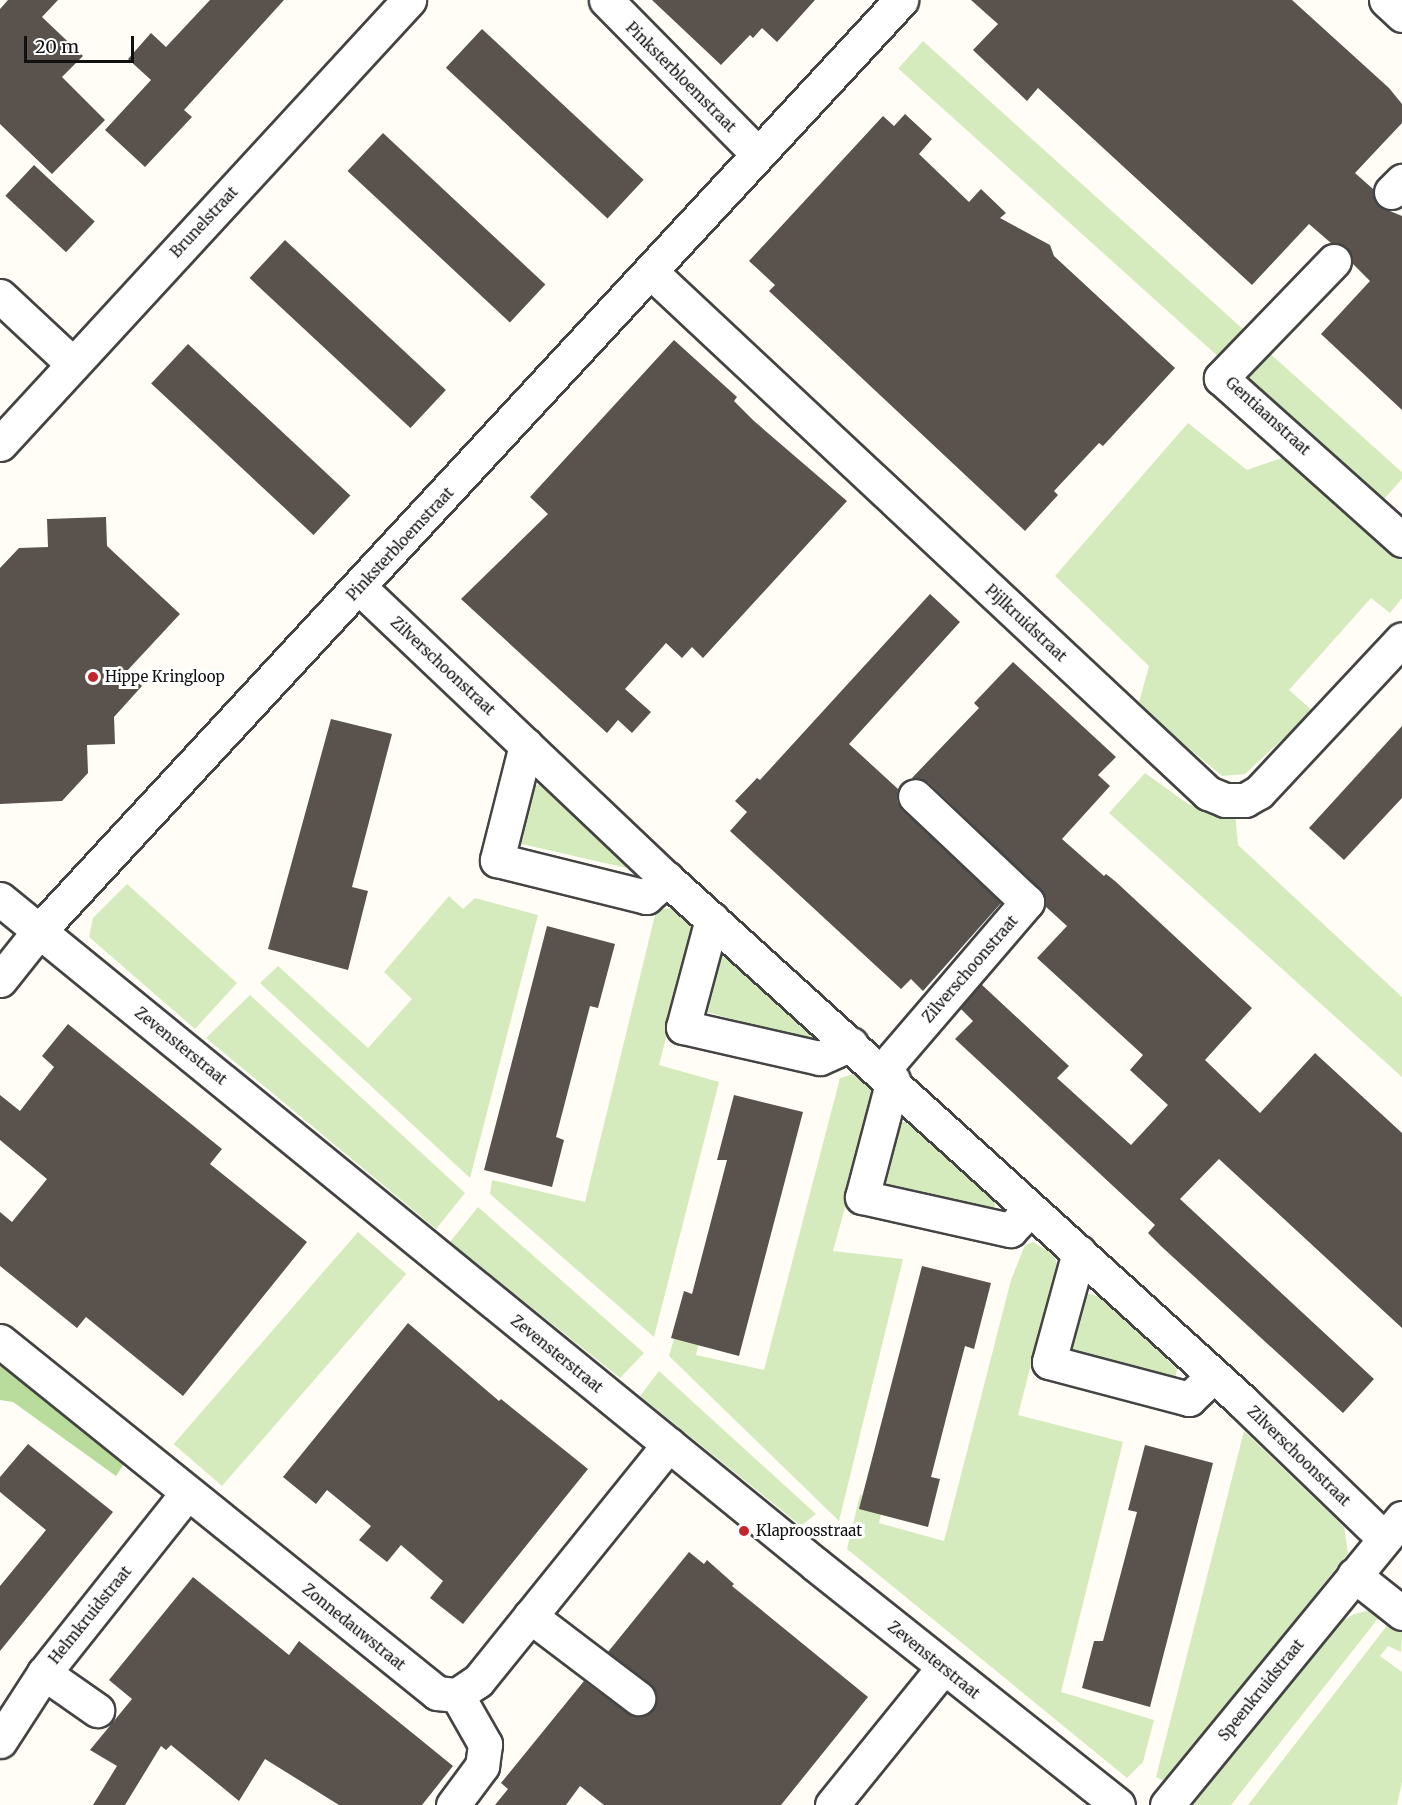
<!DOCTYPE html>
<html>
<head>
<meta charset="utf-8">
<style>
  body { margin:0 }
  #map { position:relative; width:1402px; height:1805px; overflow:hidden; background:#fffdf5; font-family:Merriweather,serif }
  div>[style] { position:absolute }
  .green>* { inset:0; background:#d5ebbd; transform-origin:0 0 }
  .forest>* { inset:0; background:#b9dc9c }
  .building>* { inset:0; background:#5a524d; transform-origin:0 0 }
  .roads { filter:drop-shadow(2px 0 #444) drop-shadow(-2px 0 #444) drop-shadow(0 2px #444) drop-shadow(0 -2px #444) }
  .minor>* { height:33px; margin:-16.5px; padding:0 16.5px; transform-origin:16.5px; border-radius:16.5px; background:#fff }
  .dots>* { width:16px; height:16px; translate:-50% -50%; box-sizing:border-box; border:3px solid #fff; border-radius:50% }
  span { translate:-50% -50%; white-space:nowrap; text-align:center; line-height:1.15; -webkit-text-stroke:6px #fff; paint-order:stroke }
  .street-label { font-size:15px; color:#111 }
  .poi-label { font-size:15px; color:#111 }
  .left { translate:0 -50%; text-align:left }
  .scale { position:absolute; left:24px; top:36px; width:110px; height:27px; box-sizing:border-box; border:3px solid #111; border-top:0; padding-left:8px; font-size:18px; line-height:21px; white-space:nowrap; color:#111; -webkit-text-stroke:4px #fff; paint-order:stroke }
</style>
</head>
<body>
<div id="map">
  <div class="green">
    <div style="left:923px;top:41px;width:649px;height:37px;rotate:42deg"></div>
    <div style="clip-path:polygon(1188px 423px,1247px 470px,1290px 455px,1402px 554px,1402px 598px,1390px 613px,1371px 598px,1289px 690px,1313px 711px,1245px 774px,1222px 776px,1138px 706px,1149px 666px,1055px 576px)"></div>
    <div style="clip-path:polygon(1145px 773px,1188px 804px,1218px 814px,1235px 814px,1238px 845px,1402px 997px,1402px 1077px,1109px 813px)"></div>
    <div style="clip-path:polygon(539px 784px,554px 793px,631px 869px,517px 843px,530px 789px)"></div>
    <div style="clip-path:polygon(127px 884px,237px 983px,195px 1029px,89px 937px,93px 918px)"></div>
    <div style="clip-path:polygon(449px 896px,463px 909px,475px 898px,538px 915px,470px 1178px,260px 983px,278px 966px,368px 1048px,412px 999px,384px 972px)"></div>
    <div style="clip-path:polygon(673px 908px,683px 912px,691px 925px,692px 938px,659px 1065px,719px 1082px,654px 1337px,490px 1194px,492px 1180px,585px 1202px,655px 915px,663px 909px)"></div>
    <div style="clip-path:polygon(724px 953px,813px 1033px,812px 1042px,703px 1011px,714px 957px)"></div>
    <div style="clip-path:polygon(250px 995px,465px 1193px,436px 1229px,206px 1038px)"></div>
    <div style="clip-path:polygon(857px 1073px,875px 1087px,876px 1096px,833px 1251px,903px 1259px,839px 1521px,669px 1356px,679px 1322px,703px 1325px,696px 1355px,764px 1370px,840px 1078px)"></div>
    <div style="clip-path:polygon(902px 1122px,910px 1122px,995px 1200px,994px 1210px,888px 1185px,879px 1173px,895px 1125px)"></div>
    <div style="clip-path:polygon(478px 1207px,644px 1353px,620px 1378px,450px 1242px)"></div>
    <div style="left:358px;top:1232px;width:64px;height:281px;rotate:41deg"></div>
    <div style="clip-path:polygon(1033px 1242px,1053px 1254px,1057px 1264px,1018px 1415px,1123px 1442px,1061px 1692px,1154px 1720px,1143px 1762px,1127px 1778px,847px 1549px,860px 1495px,884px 1501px,879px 1523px,944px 1541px,1011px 1280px,1025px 1245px)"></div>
    <div style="clip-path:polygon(1086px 1293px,1101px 1297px,1177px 1369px,1175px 1380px,1065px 1348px,1079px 1297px)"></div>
    <div style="clip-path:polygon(659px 1371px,816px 1514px,801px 1526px,640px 1396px)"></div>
    <div style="clip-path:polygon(1244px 1431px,1344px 1527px,1348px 1553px,1166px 1782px,1156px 1777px)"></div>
    <div style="clip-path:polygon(1371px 1610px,1380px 1616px,1231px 1805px,1193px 1805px,1338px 1624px,1354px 1614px)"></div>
    <div style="clip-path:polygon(1389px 1623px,1402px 1632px,1401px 1652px,1388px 1646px,1380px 1656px,1402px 1672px,1402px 1782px,1397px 1805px,1248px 1805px)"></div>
  </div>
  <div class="forest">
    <div style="clip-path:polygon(0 1365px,40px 1387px,126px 1461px,116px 1476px,13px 1402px,0 1400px)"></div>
  </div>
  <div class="building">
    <div style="clip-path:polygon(8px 0,58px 0,42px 17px,83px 56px,62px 77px,105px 120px,52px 174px,0 124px,0 9px)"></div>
    <div style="clip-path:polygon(210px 0,284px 0,184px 110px,192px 117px,145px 167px,105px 130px,151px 80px,128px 59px,151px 33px,166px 47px)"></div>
    <div style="clip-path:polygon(652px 0,815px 0,777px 42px,762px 28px,753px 38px,750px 35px,721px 65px)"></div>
    <div style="clip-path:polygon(971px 0,1292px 0,1389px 88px,1402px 104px,1402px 123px,1355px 173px,1373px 189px,1378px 206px,1402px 216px,1402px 410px,1321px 334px,1370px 281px,1352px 263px,1347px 247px,1331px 243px,1309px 224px,1252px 285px,1038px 88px,1027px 101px,973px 50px,998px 24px)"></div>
    <div style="left:482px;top:29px;width:221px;height:53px;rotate:43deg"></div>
    <div style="clip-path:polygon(905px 114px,932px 139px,919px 154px,969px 202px,981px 189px,1006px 213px,1000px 218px,1050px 245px,1054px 256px,1175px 368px,1103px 446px,1099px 443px,1054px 491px,1058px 495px,1025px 531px,769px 291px,775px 285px,749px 261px,883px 116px,894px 126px)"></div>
    <div style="left:383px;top:133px;width:222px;height:52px;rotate:43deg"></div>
    <div style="left:34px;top:165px;width:83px;height:42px;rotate:43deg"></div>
    <div style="left:285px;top:240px;width:220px;height:52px;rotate:43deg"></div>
    <div style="clip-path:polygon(674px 340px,737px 397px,734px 401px,754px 421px,847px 501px,703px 658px,692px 647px,682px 658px,666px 643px,625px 689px,651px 712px,632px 733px,618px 720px,607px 733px,461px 599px,548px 514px,530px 497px)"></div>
    <div style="left:188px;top:344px;width:222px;height:54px;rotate:43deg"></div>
    <div style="clip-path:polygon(106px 517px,107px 546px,180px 614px,126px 672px,142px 686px,114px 717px,115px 744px,87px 745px,88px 773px,62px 801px,0 804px,0 568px,19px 548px,48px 547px,47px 519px)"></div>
    <div style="clip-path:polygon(930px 594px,960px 622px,849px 744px,898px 789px,897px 801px,902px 810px,1001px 903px,923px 991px,911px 979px,901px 989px,730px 831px,747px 812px,735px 801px,757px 778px,760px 780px)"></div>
    <div style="clip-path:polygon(1013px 662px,1116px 757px,1098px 775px,1110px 786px,1062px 839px,1104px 876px,1106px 874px,1115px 881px,1252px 1008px,1205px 1060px,1260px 1113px,1315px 1053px,1402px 1133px,1402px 1328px,1219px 1159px,1180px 1199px,1374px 1379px,1343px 1413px,1162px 1247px,1148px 1233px,1155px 1225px,955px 1039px,973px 1021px,960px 1008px,981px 984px,1069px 1066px,1057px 1078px,1131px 1145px,1168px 1105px,1130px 1070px,1143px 1055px,1037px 958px,1067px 926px,1045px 906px,1040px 889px,928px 782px,912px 778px,979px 708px,974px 703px)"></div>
    <div style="clip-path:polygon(331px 719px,392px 734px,352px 887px,368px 891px,348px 970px,268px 949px)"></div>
    <div style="clip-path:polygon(1402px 726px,1402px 798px,1344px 860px,1309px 828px)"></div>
    <div style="clip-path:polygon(547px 926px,615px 944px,598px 1008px,590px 1006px,556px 1137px,564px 1140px,552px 1187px,484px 1170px)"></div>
    <div style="clip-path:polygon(68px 1024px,222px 1149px,210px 1164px,307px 1242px,183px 1396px,86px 1317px,77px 1328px,0 1266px,0 1212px,12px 1222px,47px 1179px,0 1140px,0 1095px,20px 1111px,54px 1067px,42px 1056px)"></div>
    <div style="clip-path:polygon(734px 1095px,803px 1112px,739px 1356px,671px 1338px,684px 1291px,692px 1294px,727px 1160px,717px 1160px)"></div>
    <div style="clip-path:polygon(922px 1266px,991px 1283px,974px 1349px,965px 1346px,950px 1403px,931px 1477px,940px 1479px,928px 1527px,859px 1509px)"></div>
    <div style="clip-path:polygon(408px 1323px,499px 1401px,501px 1399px,588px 1469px,463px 1624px,430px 1598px,443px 1581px,401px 1545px,387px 1562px,359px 1540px,371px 1526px,327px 1490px,316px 1504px,283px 1477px)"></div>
    <div style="clip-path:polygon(28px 1444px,113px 1512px,0 1651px,0 1586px,46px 1530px,0 1492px,0 1477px)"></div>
    <div style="clip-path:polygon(1145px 1445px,1213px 1463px,1150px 1707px,1082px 1688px,1094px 1641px,1103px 1641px,1137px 1512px,1128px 1510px)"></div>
    <div style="clip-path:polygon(689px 1552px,704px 1564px,707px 1560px,734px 1584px,732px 1586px,868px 1697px,781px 1805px,604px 1805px,580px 1786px,566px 1805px,495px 1805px,508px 1789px,501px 1783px,584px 1681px,627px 1713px,645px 1715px,653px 1710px,655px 1690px,608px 1652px)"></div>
    <div style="clip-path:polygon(193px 1577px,289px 1655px,299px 1641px,453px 1766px,422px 1805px,339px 1805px,265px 1759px,239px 1801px,171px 1745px,166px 1750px,161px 1746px,125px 1805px,93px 1805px,117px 1766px,90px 1750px,132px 1699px,109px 1680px)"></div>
  </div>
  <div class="roads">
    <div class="minor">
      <div style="left:606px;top:0;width:215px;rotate:45.4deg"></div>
      <div style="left:1386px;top:0;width:22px;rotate:43deg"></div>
      <div style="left:1391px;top:192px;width:16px;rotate:-45deg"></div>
      <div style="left:1334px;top:261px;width:163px;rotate:134deg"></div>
      <div style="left:1221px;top:378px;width:243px;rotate:41.8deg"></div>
      <div style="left:651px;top:272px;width:763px;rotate:43.09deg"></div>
      <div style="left:1208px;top:793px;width:18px;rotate:22deg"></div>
      <div style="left:1225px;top:800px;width:20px"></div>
      <div style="left:1245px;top:800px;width:16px;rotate:-30deg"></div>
      <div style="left:1259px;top:792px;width:209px;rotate:-46.9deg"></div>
      <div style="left:0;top:296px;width:100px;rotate:43deg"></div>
      <div style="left:0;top:444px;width:604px;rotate:-47.35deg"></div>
      <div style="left:359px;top:587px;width:424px;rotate:43.5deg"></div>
      <div style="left:667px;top:879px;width:777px;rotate:42.23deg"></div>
      <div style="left:1242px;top:1401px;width:197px;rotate:44deg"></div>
      <div style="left:526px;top:745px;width:119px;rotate:104.2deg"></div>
      <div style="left:497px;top:860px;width:154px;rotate:13.9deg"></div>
      <div style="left:646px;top:897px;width:28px;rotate:-41deg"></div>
      <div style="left:0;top:899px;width:1052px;rotate:39.21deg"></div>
      <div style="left:815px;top:1564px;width:387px;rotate:38.5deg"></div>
      <div style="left:712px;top:919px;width:112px;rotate:105deg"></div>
      <div style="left:683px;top:1027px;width:140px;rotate:12.8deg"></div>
      <div style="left:820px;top:1058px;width:34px;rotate:-24deg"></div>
      <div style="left:0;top:980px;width:63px;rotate:-51.5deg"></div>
      <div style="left:39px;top:931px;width:1269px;rotate:-47.2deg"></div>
      <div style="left:882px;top:1071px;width:223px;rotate:-49.4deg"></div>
      <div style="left:1027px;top:902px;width:154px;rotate:-136.6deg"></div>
      <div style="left:893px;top:1080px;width:121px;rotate:104.8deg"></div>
      <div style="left:862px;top:1197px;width:152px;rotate:12.6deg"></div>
      <div style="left:1010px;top:1230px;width:28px;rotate:-46deg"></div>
      <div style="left:1079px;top:1252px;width:114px;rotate:105.3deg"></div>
      <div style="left:1049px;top:1362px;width:145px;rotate:14.8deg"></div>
      <div style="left:1189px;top:1399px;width:32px;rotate:-44deg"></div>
      <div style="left:0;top:1341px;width:561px;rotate:38.85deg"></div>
      <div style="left:437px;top:1693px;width:20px;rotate:6deg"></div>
      <div style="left:457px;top:1695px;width:25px;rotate:-34deg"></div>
      <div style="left:478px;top:1681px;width:304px;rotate:-51.1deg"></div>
      <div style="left:1354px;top:1575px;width:61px;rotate:38.4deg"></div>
      <div style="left:530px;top:1616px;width:136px;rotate:37.2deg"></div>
      <div style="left:44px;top:1673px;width:65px;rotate:34.9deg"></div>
      <div style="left:0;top:1741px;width:81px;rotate:-57.1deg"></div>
      <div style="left:44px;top:1673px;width:230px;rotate:-51.5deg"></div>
      <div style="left:453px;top:1805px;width:49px;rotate:-53.4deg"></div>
      <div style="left:482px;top:1766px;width:22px;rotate:-82deg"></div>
      <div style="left:485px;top:1744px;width:56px;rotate:-119.7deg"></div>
      <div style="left:832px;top:1805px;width:176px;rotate:-51deg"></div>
      <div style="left:1167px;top:1805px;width:371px;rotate:-50.7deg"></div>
    </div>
  </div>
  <div class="dots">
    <div style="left:93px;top:677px;background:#c4262e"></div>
    <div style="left:744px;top:1531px;background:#c4262e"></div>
  </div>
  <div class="street-label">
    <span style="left:681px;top:77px;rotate:45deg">Pinksterbloemstraat</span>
    <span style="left:204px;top:222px;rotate:-47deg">Brunelstraat</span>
    <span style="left:1268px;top:416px;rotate:42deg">Gentiaanstraat</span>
    <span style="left:400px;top:544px;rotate:-47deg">Pinksterbloemstraat</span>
    <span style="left:1026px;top:623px;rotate:43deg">Pijlkruidstraat</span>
    <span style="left:443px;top:666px;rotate:43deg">Zilverschoonstraat</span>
    <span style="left:970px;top:969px;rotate:-49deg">Zilverschoonstraat</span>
    <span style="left:181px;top:1046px;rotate:39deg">Zevensterstraat</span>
    <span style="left:557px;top:1354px;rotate:39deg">Zevensterstraat</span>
    <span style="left:1299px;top:1456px;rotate:44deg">Zilverschoonstraat</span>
    <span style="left:90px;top:1615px;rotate:-51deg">Helmkruidstraat</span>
    <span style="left:354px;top:1627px;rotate:39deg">Zonnedauwstraat</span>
    <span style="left:934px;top:1660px;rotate:39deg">Zevensterstraat</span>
    <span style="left:1261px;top:1690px;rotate:-51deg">Speenkruidstraat</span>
  </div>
  <div class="poi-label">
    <span class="left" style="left:105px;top:677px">Hippe Kringloop</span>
    <span class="left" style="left:756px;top:1531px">Klaproosstraat</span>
  </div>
  <div class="scale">20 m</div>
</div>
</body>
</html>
